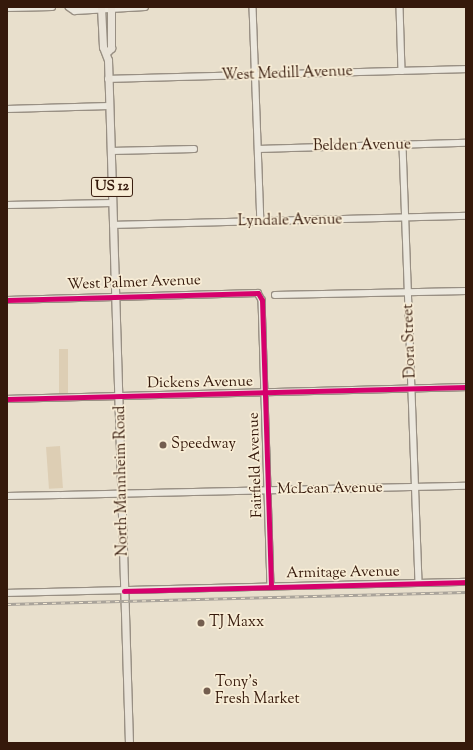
<!DOCTYPE html>
<html>
<head>
<meta charset="utf-8">
<style>
  body { margin:0 }
  #map { position:relative; width:473px; height:750px; overflow:hidden; background:#e8dfcc; font-family:"Sorts Mill Goudy",serif }
  div>[style] { position:absolute }
  .green>* { inset:0; background:#ddceb4; transform-origin:0 0 }
  .roads { filter:drop-shadow(1px 0 #988f83) drop-shadow(-1px 0 #988f83) drop-shadow(0 1px #988f83) drop-shadow(0 -1px #988f83) }
  .minor>* { height:5.5px; margin:-2.75px; padding:0 2.75px; transform-origin:2.75px; border-radius:2.75px; background:#ece8de }
  .major>* { height:7px; margin:-3.5px; padding:0 3.5px; transform-origin:3.5px; border-radius:3.5px; background:#e9e3d8 }
  .rail>* { height:3px; margin-top:-1.5px; transform-origin:0; background:repeating-linear-gradient(90deg,#f8edd6 0 4.5px,#a9a39a 0 9px); box-sizing:border-box; border-block:1px solid #a9a39a }
  .cycleway>* { height:5px; margin:-2.5px; padding:0 2.5px; transform-origin:2.5px; border-radius:2.5px; background:#d6006c }
  .dots>* { width:11px; height:11px; translate:-50% -50%; box-sizing:border-box; border:2px solid #f8edd6; border-radius:50% }
  span { translate:-50% -50%; white-space:nowrap; text-align:center; line-height:1.15; -webkit-text-stroke:3.5px #f8edd6; paint-order:stroke }
  .shield-label span { padding:1px 3px; background:#f8edd6; border:1px solid; border-radius:3px; -webkit-text-stroke-width:0 }
  .shield-label { font-size:14px; color:#35190b; font-weight:700 }
  .street-label { font-size:15px; color:#35190b }
  .poi-label { font-size:15px; color:#35190b }
  .left { translate:0 -50%; text-align:left }
  .frame { position:absolute; inset:0; border:8px solid #35190b; pointer-events:none }
</style>
</head>
<body>
<div id="map">
  <div class="green">
    <div style="left:59px;top:349px;width:9px;height:46px"></div>
    <div style="left:60px;top:446px;width:42px;height:14px;rotate:86deg"></div>
  </div>
  <div class="roads">
    <div class="minor">
      <div style="left:69px;top:7px;width:7px;rotate:34deg"></div>
      <div style="left:75px;top:11px;width:70px;rotate:-3.3deg"></div>
      <div style="left:253px;top:7px;width:215px;rotate:87.9deg"></div>
      <div style="left:400px;top:7px;width:64px;rotate:88.2deg"></div>
      <div style="left:7px;top:8px;width:45px;rotate:-1.3deg"></div>
      <div style="left:108px;top:79px;width:358px;rotate:-1.6deg"></div>
      <div style="left:7px;top:109px;width:102px;rotate:-1.7deg"></div>
      <div style="left:403px;top:146px;width:437px;rotate:87.9deg"></div>
      <div style="left:258px;top:149px;width:208px;rotate:-1.7deg"></div>
      <div style="left:111px;top:151px;width:83px;rotate:-1.4deg"></div>
      <div style="left:7px;top:205px;width:106px;rotate:-1.1deg"></div>
      <div style="left:113px;top:225px;width:353px;rotate:-1.5deg"></div>
      <div style="left:275px;top:295px;width:191px;rotate:-1.2deg"></div>
      <div style="left:7px;top:300px;width:251px;rotate:-1.6deg"></div>
      <div style="left:258px;top:293px;width:8px;rotate:60deg"></div>
      <div style="left:262px;top:300px;width:287px;rotate:88.2deg"></div>
      <div style="left:7px;top:399px;width:459px;rotate:-1.5deg"></div>
      <div style="left:62px;top:495px;width:404px;rotate:-1.3deg"></div>
      <div style="left:7px;top:496px;width:52px;rotate:-1.1deg"></div>
      <div style="left:7px;top:593px;width:459px;rotate:-1.4deg"></div>
    </div>
    <div class="major">
      <div style="left:101px;top:7px;width:40px;rotate:87.1deg"></div>
      <div style="left:103px;top:47px;width:14px;rotate:69deg"></div>
      <div style="left:108px;top:60px;width:683px;rotate:88.24deg"></div>
      <div style="left:107px;top:52px;width:6px;rotate:-45deg"></div>
      <div style="left:111px;top:48px;width:41px;rotate:-90deg"></div>
    </div>
  </div>
  <div class="rail">
    <div style="left:7px;top:604px;width:459px;rotate:-1.5deg"></div>
  </div>
  <div class="cycleway">
    <div style="left:7px;top:300px;width:251px;rotate:-1.6deg"></div>
    <div style="left:258px;top:293px;width:8px;rotate:60deg"></div>
    <div style="left:262px;top:300px;width:287px;rotate:88.2deg"></div>
    <div style="left:7px;top:399px;width:459px;rotate:-1.5deg"></div>
    <div style="left:124px;top:591px;width:342px;rotate:-1.5deg"></div>
  </div>
  <div class="dots">
    <div style="left:163px;top:445px;background:#745e4f"></div>
    <div style="left:201px;top:623px;background:#745e4f"></div>
    <div style="left:207px;top:691px;background:#745e4f"></div>
  </div>
  <div class="shield-label">
    <span style="left:112px;top:187px">US 12</span>
  </div>
  <div class="street-label">
    <span style="left:287px;top:74px;rotate:-2deg">West Medill Avenue</span>
    <span style="left:362px;top:146px;rotate:-1deg">Belden Avenue</span>
    <span style="left:290px;top:221px;rotate:-1deg">Lyndale Avenue</span>
    <span style="left:134px;top:283px;rotate:-2deg">West Palmer Avenue</span>
    <span style="left:410px;top:341px;rotate:-92deg">Dora Street</span>
    <span style="left:200px;top:383px;rotate:-1deg">Dickens Avenue</span>
    <span style="left:256px;top:465px;rotate:-92deg">Fairfield Avenue</span>
    <span style="left:122px;top:481px;rotate:-91deg">North Mannheim Road</span>
    <span style="left:330px;top:489px;rotate:-1deg">McLean Avenue</span>
    <span style="left:343px;top:573px;rotate:-1deg">Armitage Avenue</span>
  </div>
  <div class="poi-label">
    <span class="left" style="left:171px;top:445px">Speedway</span>
    <span class="left" style="left:209px;top:623px">TJ Maxx</span>
    <span class="left" style="left:215px;top:691px">Tony's<br>Fresh Market</span>
  </div>
  <div class="frame"></div>
</div>
</body>
</html>
